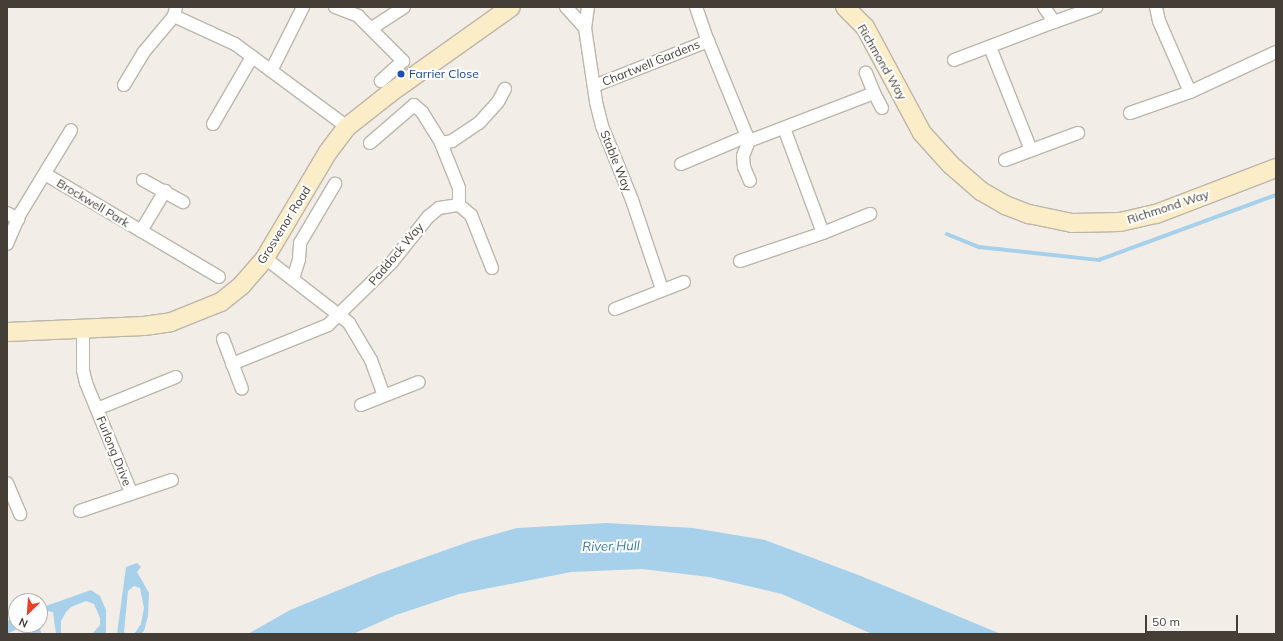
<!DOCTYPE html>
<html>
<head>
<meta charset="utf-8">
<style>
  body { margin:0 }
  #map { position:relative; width:1283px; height:641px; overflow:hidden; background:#f2eee7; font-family:Mulish,sans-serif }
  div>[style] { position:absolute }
  .water>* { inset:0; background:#a7d0ea }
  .stream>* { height:3.5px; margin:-1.75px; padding:0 1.75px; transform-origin:1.75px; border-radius:1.75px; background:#a7d0ea }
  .roads { filter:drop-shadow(1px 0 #bcb6aa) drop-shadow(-1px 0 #bcb6aa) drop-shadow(0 1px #bcb6aa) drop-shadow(0 -1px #bcb6aa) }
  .street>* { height:12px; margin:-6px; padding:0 6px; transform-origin:6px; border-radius:6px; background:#fff }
  .secondary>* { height:18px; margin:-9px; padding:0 9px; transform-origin:9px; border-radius:9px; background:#faedc8 }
  .dots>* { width:11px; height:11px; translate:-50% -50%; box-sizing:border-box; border:2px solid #fff; border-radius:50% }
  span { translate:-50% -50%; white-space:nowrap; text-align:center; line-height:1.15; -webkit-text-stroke:4px #fff; paint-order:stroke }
  .street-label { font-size:12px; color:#443e36 }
  .transit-label { font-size:12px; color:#164399 }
  .left { translate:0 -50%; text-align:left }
  .water-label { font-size:13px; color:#387aa7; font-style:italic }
  .frame { position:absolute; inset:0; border:8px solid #443e36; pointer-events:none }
  .north { position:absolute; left:8px; top:593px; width:40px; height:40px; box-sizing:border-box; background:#fff; border:1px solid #b4b2af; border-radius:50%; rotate:205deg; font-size:11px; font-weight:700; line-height:16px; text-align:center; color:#443e36 }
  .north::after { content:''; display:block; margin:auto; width:14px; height:18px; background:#e94127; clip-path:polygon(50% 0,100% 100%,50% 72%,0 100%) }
  .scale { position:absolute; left:1145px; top:615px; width:93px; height:18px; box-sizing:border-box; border:2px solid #443e36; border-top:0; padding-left:5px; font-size:12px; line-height:14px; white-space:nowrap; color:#443e36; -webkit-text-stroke:3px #fff; paint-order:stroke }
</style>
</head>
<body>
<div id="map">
  <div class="water">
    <div style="clip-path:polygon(607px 523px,693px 528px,765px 540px,861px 576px,1001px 634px,872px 634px,782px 594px,709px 577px,642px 569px,571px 572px,459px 594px,396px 615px,353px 634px,248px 634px,290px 610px,378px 574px,471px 541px,517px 528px)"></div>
    <div style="clip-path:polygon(137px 563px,141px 567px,137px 572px,149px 593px,148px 616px,144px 631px,141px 634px,134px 634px,141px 624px,144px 608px,140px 588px,134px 586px,128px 591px,124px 632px,126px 634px,117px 634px,126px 567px)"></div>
    <div style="clip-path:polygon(91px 590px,100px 596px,106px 610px,106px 634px,92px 634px,100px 625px,100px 618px,94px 604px,86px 601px,71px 607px,66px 612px,61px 621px,61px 634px,56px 634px,53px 612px,46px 611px,40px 618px,40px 608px)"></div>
    <div style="clip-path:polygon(16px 617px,16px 625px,40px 625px,41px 634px,31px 634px,26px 629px,19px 628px,7px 634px,7px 621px)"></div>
  </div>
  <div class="stream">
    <div style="left:947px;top:234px;width:35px;rotate:22deg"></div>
    <div style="left:979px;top:247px;width:121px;rotate:6.2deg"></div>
    <div style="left:1099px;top:260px;width:189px;rotate:-20.2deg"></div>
  </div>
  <div class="roads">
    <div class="street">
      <div style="left:176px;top:7px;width:9px;rotate:103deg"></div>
      <div style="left:174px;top:16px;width:67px;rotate:24.7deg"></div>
      <div style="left:235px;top:44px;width:139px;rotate:36.5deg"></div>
      <div style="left:335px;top:7px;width:25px;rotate:21deg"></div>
      <div style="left:358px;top:16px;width:64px;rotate:45deg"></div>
      <div style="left:403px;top:61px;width:30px;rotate:138deg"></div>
      <div style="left:566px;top:7px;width:28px;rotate:48deg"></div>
      <div style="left:588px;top:7px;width:21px;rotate:98deg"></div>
      <div style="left:585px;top:28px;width:75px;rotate:81.5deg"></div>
      <div style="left:596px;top:102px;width:25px;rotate:76deg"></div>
      <div style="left:602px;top:126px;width:80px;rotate:67.9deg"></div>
      <div style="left:632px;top:200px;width:94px;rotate:71.4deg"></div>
      <div style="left:696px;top:7px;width:36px;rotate:71deg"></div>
      <div style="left:1044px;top:7px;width:18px;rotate:56deg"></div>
      <div style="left:1054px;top:22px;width:45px;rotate:-19.7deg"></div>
      <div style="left:1156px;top:7px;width:14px;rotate:78deg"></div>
      <div style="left:1159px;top:21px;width:77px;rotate:66.4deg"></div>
      <div style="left:372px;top:28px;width:38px;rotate:-33deg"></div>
      <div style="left:990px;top:47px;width:111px;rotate:68.3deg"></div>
      <div style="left:954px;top:60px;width:107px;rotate:-20.8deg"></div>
      <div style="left:271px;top:71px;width:72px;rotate:-63.4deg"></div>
      <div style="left:124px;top:85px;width:37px;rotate:-59deg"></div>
      <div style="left:143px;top:53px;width:48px;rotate:-50deg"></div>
      <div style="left:594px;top:86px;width:123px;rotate:-21.5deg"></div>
      <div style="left:708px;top:41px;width:108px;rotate:67.7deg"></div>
      <div style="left:749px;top:141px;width:134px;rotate:-21deg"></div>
      <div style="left:874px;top:93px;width:22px;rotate:-112deg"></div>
      <div style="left:874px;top:93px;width:17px;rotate:62deg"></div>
      <div style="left:1130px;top:113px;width:64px;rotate:-19.3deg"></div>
      <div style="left:1190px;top:92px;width:95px;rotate:-24.9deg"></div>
      <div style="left:213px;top:124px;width:78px;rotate:-59.8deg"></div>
      <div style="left:749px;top:141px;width:16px;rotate:112deg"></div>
      <div style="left:743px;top:156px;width:11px;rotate:85deg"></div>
      <div style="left:744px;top:167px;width:15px;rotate:67deg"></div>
      <div style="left:370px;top:143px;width:58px;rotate:-40.8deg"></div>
      <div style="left:414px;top:105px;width:11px;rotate:41deg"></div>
      <div style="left:422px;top:112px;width:36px;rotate:58deg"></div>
      <div style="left:441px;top:143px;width:48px;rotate:68.2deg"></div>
      <div style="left:459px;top:188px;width:17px;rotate:90deg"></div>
      <div style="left:441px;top:143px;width:11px;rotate:-10deg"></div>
      <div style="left:452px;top:141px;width:32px;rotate:-34deg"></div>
      <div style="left:479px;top:123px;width:28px;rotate:-48deg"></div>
      <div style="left:498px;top:102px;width:15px;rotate:-62deg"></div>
      <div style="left:1005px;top:160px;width:78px;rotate:-20.3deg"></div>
      <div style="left:681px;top:164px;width:72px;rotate:-23deg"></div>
      <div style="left:45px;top:174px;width:202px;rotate:30.6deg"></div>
      <div style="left:143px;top:180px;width:46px;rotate:28.8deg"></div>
      <div style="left:7px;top:213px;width:13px;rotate:29deg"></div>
      <div style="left:141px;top:231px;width:47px;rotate:-59deg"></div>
      <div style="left:823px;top:233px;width:51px;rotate:-22deg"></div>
      <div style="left:7px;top:244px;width:33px;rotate:-67deg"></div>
      <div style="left:20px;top:214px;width:98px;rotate:-58.7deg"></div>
      <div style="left:265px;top:258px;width:106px;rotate:37.7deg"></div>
      <div style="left:349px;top:323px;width:43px;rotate:59.3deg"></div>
      <div style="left:371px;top:360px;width:38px;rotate:70deg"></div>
      <div style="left:740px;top:261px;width:88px;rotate:-18.6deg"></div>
      <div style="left:823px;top:233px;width:112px;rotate:-110.4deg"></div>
      <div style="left:293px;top:279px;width:21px;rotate:-73deg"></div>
      <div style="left:299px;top:259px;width:16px;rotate:-86deg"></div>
      <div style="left:300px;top:243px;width:69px;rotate:-59.3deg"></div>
      <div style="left:615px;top:309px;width:74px;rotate:-21.4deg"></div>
      <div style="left:83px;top:329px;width:41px;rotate:90deg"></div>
      <div style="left:83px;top:370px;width:13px;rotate:77deg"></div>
      <div style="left:86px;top:383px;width:118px;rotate:67.6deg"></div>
      <div style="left:223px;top:339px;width:53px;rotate:69.2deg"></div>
      <div style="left:232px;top:364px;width:104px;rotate:-22.1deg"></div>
      <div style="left:328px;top:325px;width:90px;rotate:-44.5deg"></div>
      <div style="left:392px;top:262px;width:58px;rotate:-51.3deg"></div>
      <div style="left:428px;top:217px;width:14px;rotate:-39deg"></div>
      <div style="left:439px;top:208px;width:20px;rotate:-9deg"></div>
      <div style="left:459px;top:205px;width:16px;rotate:40deg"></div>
      <div style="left:471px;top:215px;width:57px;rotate:68.4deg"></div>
      <div style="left:361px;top:405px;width:62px;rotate:-21.6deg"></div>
      <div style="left:97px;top:409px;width:85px;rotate:-22.1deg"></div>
      <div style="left:7px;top:483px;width:34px;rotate:67deg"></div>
      <div style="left:80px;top:511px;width:97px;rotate:-18.6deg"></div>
    </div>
    <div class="secondary">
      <div style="left:845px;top:7px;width:28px;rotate:45deg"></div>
      <div style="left:865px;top:27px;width:120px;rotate:61.7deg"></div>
      <div style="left:922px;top:133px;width:43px;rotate:47.8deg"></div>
      <div style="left:951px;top:165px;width:40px;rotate:41deg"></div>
      <div style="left:981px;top:191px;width:28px;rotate:30deg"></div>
      <div style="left:1005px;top:205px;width:26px;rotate:21deg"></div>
      <div style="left:1029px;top:214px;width:44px;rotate:11.8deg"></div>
      <div style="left:1072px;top:223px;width:48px;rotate:-1.2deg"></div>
      <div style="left:1120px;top:222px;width:37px;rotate:-13deg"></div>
      <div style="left:1156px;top:214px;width:129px;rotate:-21deg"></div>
      <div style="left:7px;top:332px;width:137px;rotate:-2.5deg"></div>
      <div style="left:144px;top:326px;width:27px;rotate:-8deg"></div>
      <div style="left:171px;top:322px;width:54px;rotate:-21.8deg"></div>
      <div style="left:221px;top:302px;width:26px;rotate:-39deg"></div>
      <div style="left:241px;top:286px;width:37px;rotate:-49deg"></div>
      <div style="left:265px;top:258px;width:123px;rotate:-59.3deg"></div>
      <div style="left:328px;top:152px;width:31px;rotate:-53deg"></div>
      <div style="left:347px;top:127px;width:55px;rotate:-38.3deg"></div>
      <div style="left:390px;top:93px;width:148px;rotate:-35.4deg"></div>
    </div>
  </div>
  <div class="dots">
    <div style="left:401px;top:74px;background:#1a4fb4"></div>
  </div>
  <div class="street-label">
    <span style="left:882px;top:62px;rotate:60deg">Richmond Way</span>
    <span style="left:651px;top:63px;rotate:-22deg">Chartwell Gardens</span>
    <span style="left:616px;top:161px;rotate:68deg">Stable Way</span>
    <span style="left:93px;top:203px;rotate:31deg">Brockwell Park</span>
    <span style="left:1168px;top:207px;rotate:-18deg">Richmond Way</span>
    <span style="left:284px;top:225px;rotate:-58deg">Grosvenor Road</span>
    <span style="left:396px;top:254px;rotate:-50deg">Paddock Way</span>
    <span style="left:114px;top:451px;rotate:68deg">Furlong Drive</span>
  </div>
  <div class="transit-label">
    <span class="left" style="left:409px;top:74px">Farrier Close</span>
  </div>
  <div class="water-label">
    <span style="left:611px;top:546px;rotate:-1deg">River Hull</span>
  </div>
  <div class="frame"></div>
  <div class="north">N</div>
  <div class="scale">50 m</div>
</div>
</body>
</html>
